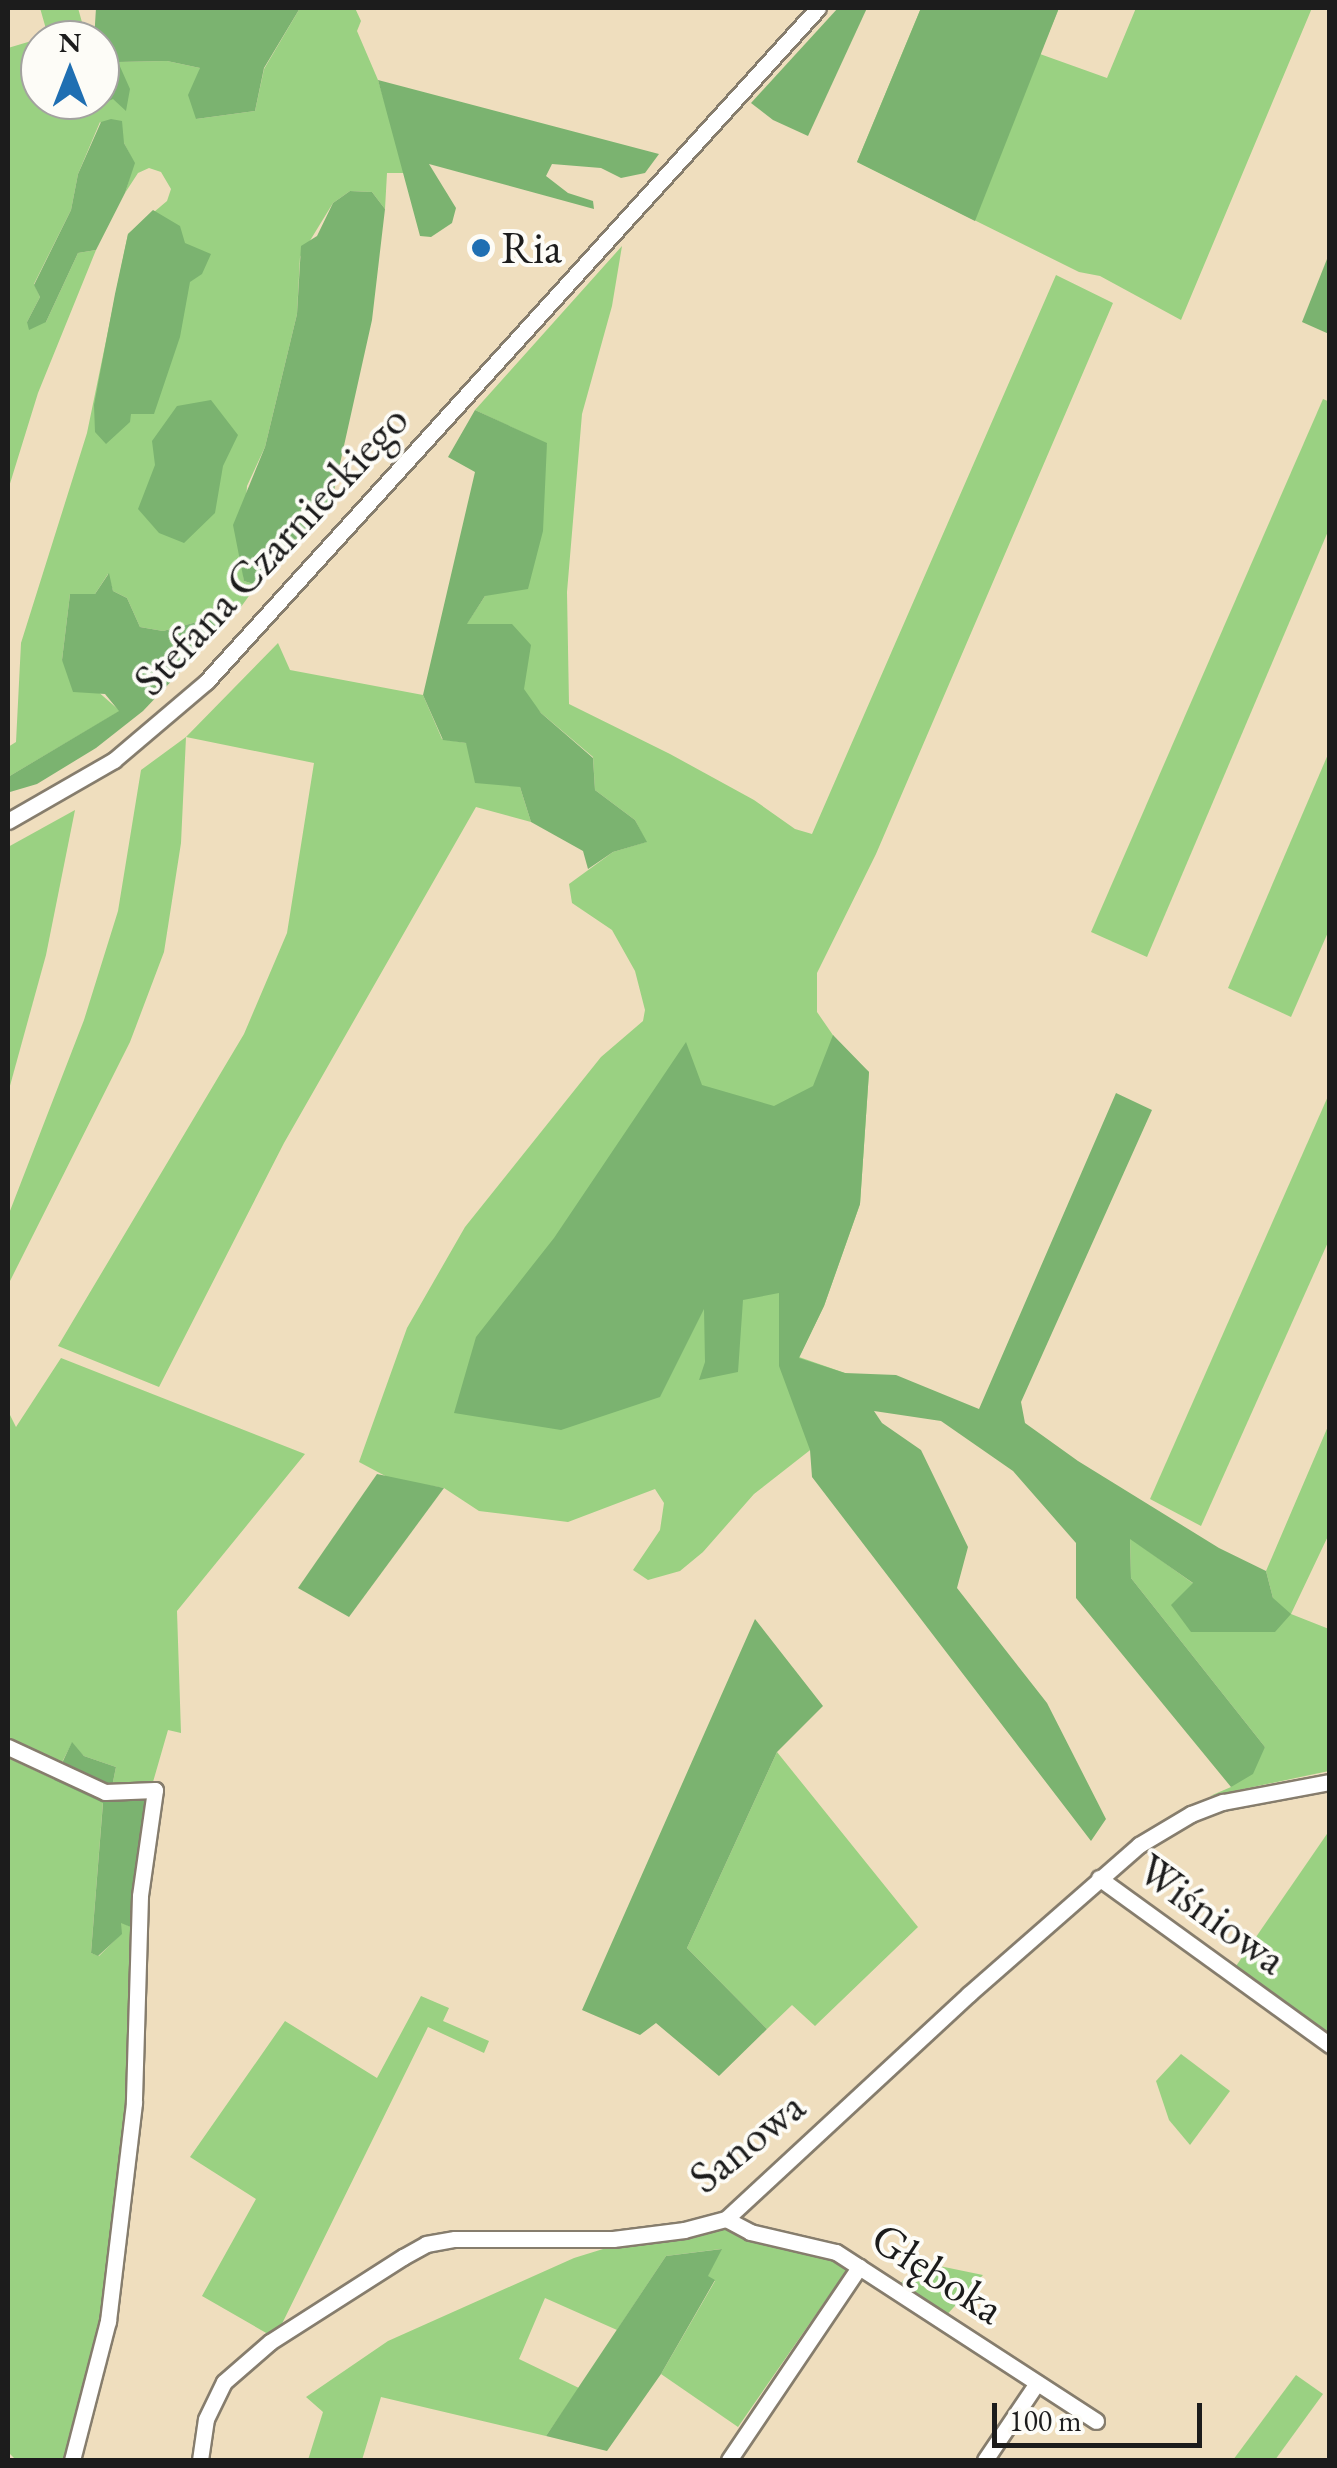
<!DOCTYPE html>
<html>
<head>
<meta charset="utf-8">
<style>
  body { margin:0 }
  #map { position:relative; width:1337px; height:2468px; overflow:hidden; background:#efdebe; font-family:"EB Garamond",serif }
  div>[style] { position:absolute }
  .green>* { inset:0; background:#9ad182 }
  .forest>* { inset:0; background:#7bb370 }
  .roads { filter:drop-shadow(2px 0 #867d6d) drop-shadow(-2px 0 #867d6d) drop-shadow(0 2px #867d6d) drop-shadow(0 -2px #867d6d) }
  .minor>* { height:15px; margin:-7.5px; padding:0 7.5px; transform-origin:7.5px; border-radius:7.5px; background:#fff }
  .dots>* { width:28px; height:28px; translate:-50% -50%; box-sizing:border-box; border:5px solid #fdfcf7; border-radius:50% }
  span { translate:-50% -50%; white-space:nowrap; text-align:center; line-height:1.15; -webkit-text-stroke:8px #fdfcf7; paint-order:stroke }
  .poi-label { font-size:45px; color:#1c1c1c }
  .left { translate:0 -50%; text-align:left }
  .street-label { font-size:45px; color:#1c1c1c }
  .frame { position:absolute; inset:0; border:10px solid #1c1c1c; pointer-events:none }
  .north { position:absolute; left:20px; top:20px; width:100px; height:100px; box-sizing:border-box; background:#fdfcf7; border:2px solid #a3a29f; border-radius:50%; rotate:0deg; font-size:28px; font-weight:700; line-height:40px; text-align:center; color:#1c1c1c }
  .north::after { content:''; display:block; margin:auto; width:35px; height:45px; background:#1f6fb2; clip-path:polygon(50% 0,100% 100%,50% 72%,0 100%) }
  .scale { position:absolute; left:992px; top:2403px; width:210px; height:45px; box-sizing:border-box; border:5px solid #1c1c1c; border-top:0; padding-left:12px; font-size:30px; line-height:35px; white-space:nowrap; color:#1c1c1c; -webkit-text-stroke:8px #fdfcf7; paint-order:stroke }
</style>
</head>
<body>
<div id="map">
  <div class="green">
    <div style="clip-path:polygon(40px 8px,78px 8px,87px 40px,40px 40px,40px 100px,100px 100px,100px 93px,102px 103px,117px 62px,167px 61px,200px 68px,196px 119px,255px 111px,264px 69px,300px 8px,355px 8px,361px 21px,357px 31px,378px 80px,406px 173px,387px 173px,385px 209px,372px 192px,350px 191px,333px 203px,300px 257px,297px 314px,265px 447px,247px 486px,242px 559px,244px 581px,257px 585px,238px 611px,163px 631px,140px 627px,127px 598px,113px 591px,108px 574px,95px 594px,70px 594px,62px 660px,120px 711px,8px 777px,8px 747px,16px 742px,21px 643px,87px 433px,128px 234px,167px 201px,171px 189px,161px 172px,149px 168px,138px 173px,125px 193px,134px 163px,124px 143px,100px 122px,78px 174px,71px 210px,34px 284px,40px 297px,27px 322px,46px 322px,78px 253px,96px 250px,38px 393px,8px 490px,8px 48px,48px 36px)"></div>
    <div style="clip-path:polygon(921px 8px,1059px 8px,1040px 54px,1107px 78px,1136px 8px,1312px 8px,1181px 320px,1100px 276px,1079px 272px,857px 162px)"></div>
    <div style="clip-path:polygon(622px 246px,612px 306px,582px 414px,567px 592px,569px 704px,670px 754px,754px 800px,795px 829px,812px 834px,1056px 275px,1113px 303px,876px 854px,817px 973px,817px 1012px,846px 1054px,869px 1072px,860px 1204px,824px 1306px,799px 1357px,845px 1373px,823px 1440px,754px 1494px,703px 1552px,680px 1571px,648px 1580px,633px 1570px,660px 1530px,664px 1503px,655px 1489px,568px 1522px,479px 1511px,444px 1488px,391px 1479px,359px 1462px,407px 1328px,465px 1227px,601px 1057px,643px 1021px,645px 1010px,635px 971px,612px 930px,572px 903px,569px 884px,613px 852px,646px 842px,635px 820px,595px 790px,593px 757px,541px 713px,466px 625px,485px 596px,547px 444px,475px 410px)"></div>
    <div style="clip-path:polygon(1323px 399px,1330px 402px,1329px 529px,1147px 957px,1091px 932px)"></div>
    <div style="clip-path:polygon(278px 643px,290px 670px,423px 695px,442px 739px,466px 743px,520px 787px,531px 822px,476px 807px,284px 1143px,159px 1387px,58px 1346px,244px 1034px,287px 933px,314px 763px,186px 737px,181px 843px,164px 952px,130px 1042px,8px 1285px,8px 1216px,84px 1020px,118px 911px,141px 770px,186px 737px)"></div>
    <div style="clip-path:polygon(1329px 752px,1329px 930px,1291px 1017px,1228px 988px)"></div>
    <div style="clip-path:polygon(75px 810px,46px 955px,8px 1093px,8px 847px)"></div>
    <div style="clip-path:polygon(1329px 1094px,1329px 1240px,1201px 1526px,1150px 1499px)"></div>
    <div style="clip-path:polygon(61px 1358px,305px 1454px,177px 1611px,181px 1733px,168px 1730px,153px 1782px,112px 1787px,116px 1767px,84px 1756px,72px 1743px,60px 1766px,8px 1742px,8px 1411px,16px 1427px)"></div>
    <div style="clip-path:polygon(1329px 1424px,1329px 1534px,1291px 1614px,1329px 1629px,1329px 1771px,1210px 1796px,1231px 1787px,1265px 1747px,1131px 1578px,1130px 1538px,1194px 1584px,1273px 1598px,1266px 1571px)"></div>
    <div style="clip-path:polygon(777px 1752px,918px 1927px,815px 2026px,792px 2005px,767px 2029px,687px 1948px)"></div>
    <div style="clip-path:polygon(8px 1758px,103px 1802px,91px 1953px,99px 1956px,121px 1934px,121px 1922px,133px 1928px,129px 2105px,105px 2301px,67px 2460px,16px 2460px,8px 2452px)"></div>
    <div style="clip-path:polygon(1329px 1831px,1329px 2037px,1234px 1969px)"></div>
    <div style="clip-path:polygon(421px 1996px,449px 2008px,443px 2021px,489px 2041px,484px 2053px,428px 2027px,275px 2338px,202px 2296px,256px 2199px,190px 2157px,285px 2021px,377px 2078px)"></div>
    <div style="clip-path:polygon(1181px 2054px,1230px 2091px,1190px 2145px,1169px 2120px,1156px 2081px)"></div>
    <div style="clip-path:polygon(733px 2226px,830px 2254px,848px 2268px,738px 2427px,661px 2374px,715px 2281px,707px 2277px,721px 2249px,666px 2256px,617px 2330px,545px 2298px,519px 2359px,579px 2388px,546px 2436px,381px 2397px,362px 2460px,308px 2460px,323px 2412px,306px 2397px,388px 2341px,574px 2258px,616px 2245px)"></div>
    <div style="clip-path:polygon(920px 2262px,983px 2275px,944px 2318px,899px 2285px)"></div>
    <div style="clip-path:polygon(1296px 2375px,1323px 2394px,1275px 2460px,1233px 2460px)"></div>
  </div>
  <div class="forest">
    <div style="clip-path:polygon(96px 8px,300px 8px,264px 68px,255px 111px,196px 119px,188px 95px,200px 68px,167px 61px,118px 62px,130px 89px,126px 111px,113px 99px,102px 104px,100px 40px,94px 40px)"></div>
    <div style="clip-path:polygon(838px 8px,867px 8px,808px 136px,773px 120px,751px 103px)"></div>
    <div style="clip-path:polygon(921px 8px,1059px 8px,975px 221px,857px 162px)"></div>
    <div style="clip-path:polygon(378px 80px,659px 154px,645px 173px,621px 178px,601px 168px,552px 164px,546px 176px,568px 193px,593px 201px,594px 209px,429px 164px,456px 208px,452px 223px,431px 237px,420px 236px)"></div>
    <div style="clip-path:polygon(111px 119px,122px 121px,124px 143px,135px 163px,125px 193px,96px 250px,78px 253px,46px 322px,29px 330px,27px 322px,40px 297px,34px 285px,71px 210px,78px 174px,101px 122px)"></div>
    <div style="clip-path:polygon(350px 191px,372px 192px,385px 209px,372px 320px,331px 504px,257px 585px,244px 581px,233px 525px,265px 447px,297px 314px,301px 246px,317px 236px,333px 203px)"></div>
    <div style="clip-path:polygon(153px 210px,180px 226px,185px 243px,211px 254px,202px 274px,190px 282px,180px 337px,154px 414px,131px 414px,130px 422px,106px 444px,95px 432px,94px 405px,115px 294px,128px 234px)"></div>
    <div style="clip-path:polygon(1329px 254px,1330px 334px,1329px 334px,1302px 322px)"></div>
    <div style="clip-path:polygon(211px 400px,238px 435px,223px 466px,215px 513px,184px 543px,159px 533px,138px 509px,155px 465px,152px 441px,177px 406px)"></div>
    <div style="clip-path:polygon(475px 410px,547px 443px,543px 531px,528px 589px,485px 596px,467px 624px,512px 624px,531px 645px,524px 689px,541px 713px,593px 758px,595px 790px,635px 820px,647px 842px,613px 852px,588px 869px,583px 851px,531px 822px,520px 787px,475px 783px,466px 743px,443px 740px,423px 695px,475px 472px,448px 457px)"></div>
    <div style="clip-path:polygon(109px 573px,113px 591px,127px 598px,140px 627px,163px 631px,238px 611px,143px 711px,96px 748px,37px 784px,10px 792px,8px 777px,119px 711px,105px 694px,73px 692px,62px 660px,70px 594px,95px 594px)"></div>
    <div style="clip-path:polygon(833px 1035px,869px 1072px,860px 1204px,824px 1306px,799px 1358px,845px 1373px,896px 1375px,979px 1409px,1116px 1093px,1152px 1110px,1021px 1402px,1025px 1423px,1078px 1461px,1219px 1548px,1266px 1571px,1273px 1598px,1291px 1614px,1275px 1632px,1191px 1632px,1171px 1605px,1193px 1583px,1130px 1539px,1131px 1578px,1265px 1747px,1253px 1774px,1231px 1787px,1076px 1598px,1076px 1543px,1013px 1471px,941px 1421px,874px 1411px,882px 1423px,921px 1450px,968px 1547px,957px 1588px,1047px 1703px,1106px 1819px,1091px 1841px,812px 1477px,810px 1450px,779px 1366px,779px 1293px,743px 1300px,738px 1372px,699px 1380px,705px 1362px,704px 1309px,660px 1397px,561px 1430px,454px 1413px,476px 1337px,554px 1238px,686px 1042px,702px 1085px,774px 1106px,813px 1086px)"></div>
    <div style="clip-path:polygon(377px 1474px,444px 1488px,349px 1617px,298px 1588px)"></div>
    <div style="clip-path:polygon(755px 1619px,823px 1706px,777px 1752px,687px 1948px,767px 2029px,719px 2076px,656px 2023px,640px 2035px,582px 2010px)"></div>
    <div style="clip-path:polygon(72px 1742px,84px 1756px,116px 1767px,112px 1787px,147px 1795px,133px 1928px,121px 1923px,122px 1934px,98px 1956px,91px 1953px,103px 1803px,54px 1780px)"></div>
    <div style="clip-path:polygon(722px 2249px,708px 2276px,715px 2280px,661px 2374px,607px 2451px,546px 2436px,666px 2256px)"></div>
  </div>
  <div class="roads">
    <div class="minor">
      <div style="left:8px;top:821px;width:122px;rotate:-29.9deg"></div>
      <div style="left:114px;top:760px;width:121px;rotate:-40.3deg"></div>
      <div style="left:206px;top:682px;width:910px;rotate:-47.76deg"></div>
      <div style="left:8px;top:1747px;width:107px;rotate:24.9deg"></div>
      <div style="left:105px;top:1792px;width:50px;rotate:-2.3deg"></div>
      <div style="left:155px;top:1790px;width:107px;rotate:98.1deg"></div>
      <div style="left:140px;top:1896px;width:207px;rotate:91.7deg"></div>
      <div style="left:134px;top:2103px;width:220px;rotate:96.8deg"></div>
      <div style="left:108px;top:2321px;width:144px;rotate:104.5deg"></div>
      <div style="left:1099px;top:1878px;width:285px;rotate:35.9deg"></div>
      <div style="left:726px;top:2219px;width:27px;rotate:28deg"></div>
      <div style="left:750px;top:2232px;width:88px;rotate:13.1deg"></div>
      <div style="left:836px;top:2252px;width:310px;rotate:33deg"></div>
      <div style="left:200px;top:2460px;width:41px;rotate:-81.7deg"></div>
      <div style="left:206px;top:2419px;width:41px;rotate:-64.1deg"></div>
      <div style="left:224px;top:2382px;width:61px;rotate:-41deg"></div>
      <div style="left:270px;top:2342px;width:158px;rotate:-32.6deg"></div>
      <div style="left:403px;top:2257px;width:26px;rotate:-29deg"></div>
      <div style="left:426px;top:2244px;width:29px;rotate:-10deg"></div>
      <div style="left:455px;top:2239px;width:158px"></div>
      <div style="left:613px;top:2239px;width:72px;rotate:-7.2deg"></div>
      <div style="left:684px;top:2230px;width:43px;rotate:-14.7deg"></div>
      <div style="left:726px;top:2219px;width:331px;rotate:-42.8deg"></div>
      <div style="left:969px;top:1994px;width:226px;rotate:-41.2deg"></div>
      <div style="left:1139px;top:1845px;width:61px;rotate:-30.8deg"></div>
      <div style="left:1191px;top:1814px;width:34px;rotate:-21deg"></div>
      <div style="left:1223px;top:1802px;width:109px;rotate:-10.6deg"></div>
      <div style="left:729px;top:2460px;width:233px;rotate:-56deg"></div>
      <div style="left:985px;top:2460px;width:93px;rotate:-56deg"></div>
    </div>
  </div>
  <div class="dots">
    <div style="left:481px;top:248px;background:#1f6fb2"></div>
  </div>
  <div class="poi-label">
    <span class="left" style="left:501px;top:248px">Ria</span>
  </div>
  <div class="street-label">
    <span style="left:271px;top:550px;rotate:-47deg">Stefana Czarnieckiego</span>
    <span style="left:1212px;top:1914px;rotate:36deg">Wiśniowa</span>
    <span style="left:747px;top:2142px;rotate:-39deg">Sanowa</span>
    <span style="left:938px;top:2273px;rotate:33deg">Głęboka</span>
  </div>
  <div class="frame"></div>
  <div class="north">N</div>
  <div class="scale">100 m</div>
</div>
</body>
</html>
